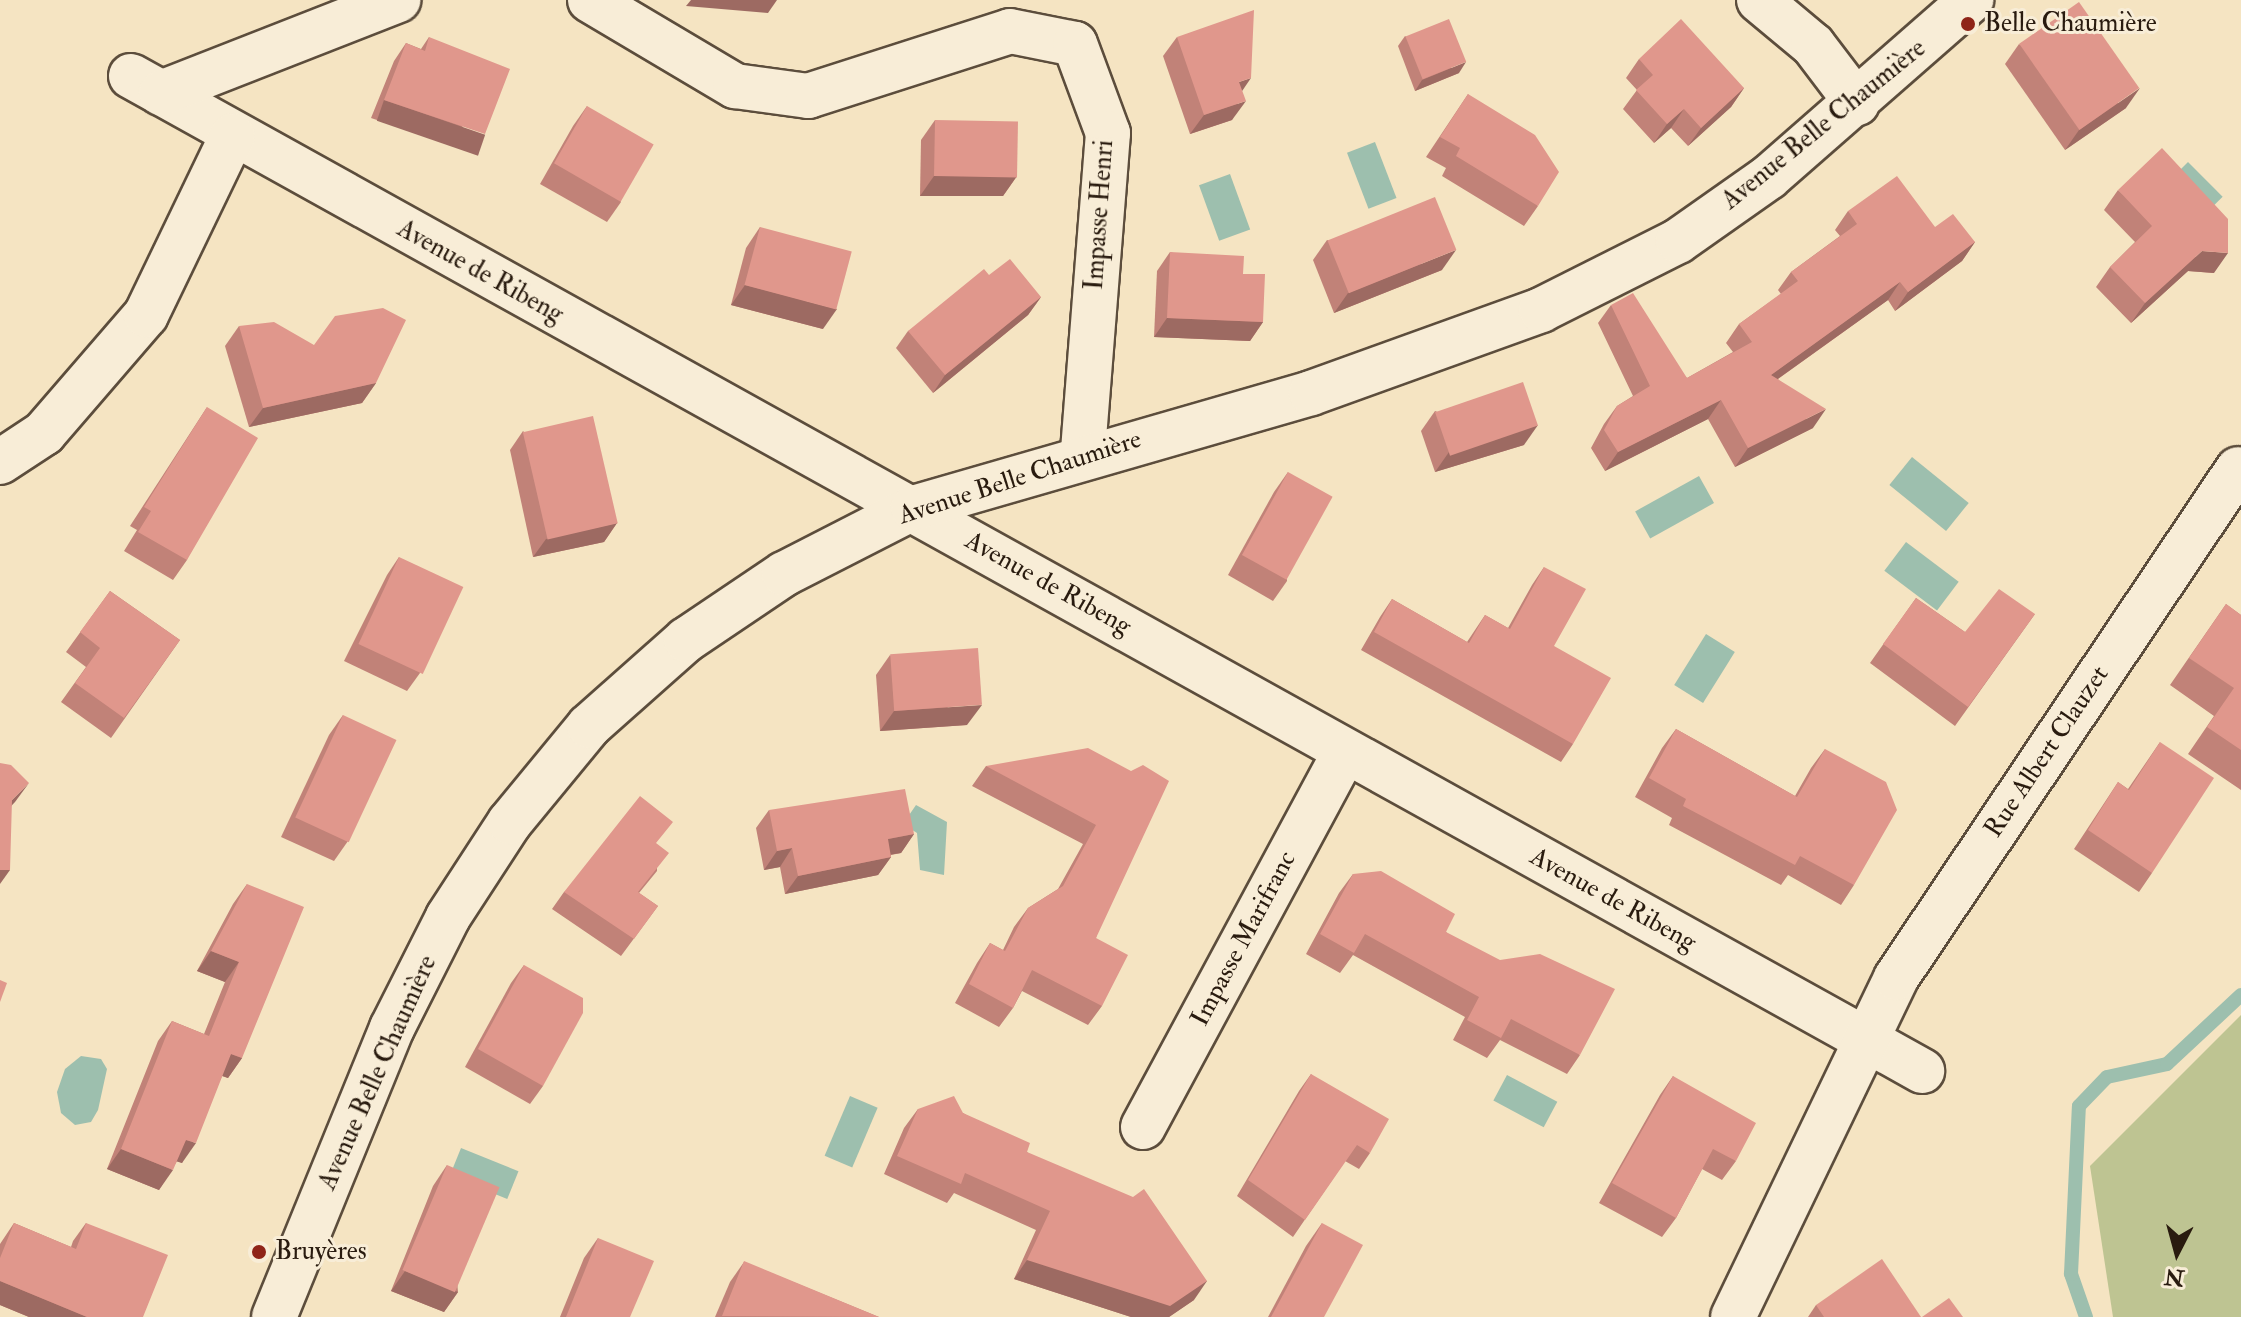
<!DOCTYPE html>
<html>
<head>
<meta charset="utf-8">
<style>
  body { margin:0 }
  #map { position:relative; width:2241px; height:1317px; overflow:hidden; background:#f5e4c2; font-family:"IM FELL Double Pica",serif }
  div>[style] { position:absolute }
  .green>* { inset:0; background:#bec492 }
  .water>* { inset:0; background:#9dbfae; transform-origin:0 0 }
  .stream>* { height:14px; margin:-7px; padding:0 7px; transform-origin:7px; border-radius:7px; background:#9dbfae }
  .roads { filter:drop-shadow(2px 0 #5c4d3c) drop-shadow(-2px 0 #5c4d3c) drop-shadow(0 2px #5c4d3c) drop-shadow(0 -2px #5c4d3c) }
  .minor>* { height:44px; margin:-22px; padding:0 22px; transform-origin:22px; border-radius:22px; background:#f8edd7 }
  .wall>* { inset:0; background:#c18278 }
  .shaded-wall>* { inset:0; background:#9d6a62; transform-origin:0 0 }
  .building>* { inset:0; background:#e0978c; transform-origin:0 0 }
  .dots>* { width:22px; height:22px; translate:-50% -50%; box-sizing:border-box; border:4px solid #f8edd7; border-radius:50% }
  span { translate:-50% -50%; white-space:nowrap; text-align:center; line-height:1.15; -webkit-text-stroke:6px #f8edd7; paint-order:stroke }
  .poi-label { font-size:26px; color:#291b0f }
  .left { translate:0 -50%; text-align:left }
  .street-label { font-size:26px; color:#291b0f }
  .north { position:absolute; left:2137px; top:1213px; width:80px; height:80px; -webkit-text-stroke:6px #f8edd7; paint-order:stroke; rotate:186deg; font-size:22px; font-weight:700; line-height:32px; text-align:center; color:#291b0f }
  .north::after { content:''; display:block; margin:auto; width:28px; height:36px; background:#291b0f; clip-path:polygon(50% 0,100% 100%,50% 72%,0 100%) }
</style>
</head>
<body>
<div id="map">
  <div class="green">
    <div style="clip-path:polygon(2241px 1015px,2241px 1317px,2113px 1317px,2090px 1166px)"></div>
  </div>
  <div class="water">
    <div style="left:1375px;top:142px;width:60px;height:30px;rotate:69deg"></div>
    <div style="left:2188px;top:162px;width:49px;height:24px;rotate:45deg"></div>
    <div style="left:1230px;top:174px;width:59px;height:33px;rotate:70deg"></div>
    <div style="left:1912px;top:457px;width:73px;height:36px;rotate:39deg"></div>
    <div style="left:1699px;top:476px;width:31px;height:73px;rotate:61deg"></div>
    <div style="left:1906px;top:542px;width:66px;height:36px;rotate:37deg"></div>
    <div style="left:1706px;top:634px;width:34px;height:60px;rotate:32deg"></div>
    <div style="clip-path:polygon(916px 805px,947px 822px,944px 875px,920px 870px,917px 833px,903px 824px)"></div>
    <div style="clip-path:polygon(81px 1056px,101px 1059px,107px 1069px,98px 1110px,91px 1122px,75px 1125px,61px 1113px,57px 1092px,65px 1069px)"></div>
    <div style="left:1507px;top:1075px;width:57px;height:29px;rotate:28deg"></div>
    <div style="left:850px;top:1096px;width:30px;height:65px;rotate:23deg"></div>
    <div style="left:461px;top:1148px;width:62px;height:30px;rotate:22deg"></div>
  </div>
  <div class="stream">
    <div style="left:2086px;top:1317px;width:46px;rotate:-109.2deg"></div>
    <div style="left:2071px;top:1274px;width:168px;rotate:-87.3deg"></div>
    <div style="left:2079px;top:1106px;width:40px;rotate:-46deg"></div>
    <div style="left:2107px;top:1077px;width:61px;rotate:-12.2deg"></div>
    <div style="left:2167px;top:1064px;width:101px;rotate:-43deg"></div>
  </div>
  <div class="roads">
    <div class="minor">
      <div style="left:590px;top:0;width:169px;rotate:30.7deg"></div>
      <div style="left:735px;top:86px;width:74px;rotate:7.8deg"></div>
      <div style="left:808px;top:96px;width:212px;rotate:-17.8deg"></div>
      <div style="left:1010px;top:31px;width:66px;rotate:11.3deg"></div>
      <div style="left:1075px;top:44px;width:95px;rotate:69.7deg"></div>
      <div style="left:1108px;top:133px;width:322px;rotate:94.5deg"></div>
      <div style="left:1759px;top:0;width:70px;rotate:39.8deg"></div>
      <div style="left:1813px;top:45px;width:73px;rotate:52.8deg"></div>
      <div style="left:131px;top:76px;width:2049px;rotate:29.05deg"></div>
      <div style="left:161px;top:93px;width:255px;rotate:-21.4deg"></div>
      <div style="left:0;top:462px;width:53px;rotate:-33.4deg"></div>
      <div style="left:44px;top:433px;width:156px;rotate:-49.2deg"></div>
      <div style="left:146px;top:315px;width:199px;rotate:-64.3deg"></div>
      <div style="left:1143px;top:1127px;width:426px;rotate:-61.7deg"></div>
      <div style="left:274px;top:1317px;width:312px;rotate:-67.8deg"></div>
      <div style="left:392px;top:1028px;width:124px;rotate:-63.2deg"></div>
      <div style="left:448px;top:917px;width:113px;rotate:-56.9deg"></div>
      <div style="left:510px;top:822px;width:124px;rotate:-50.5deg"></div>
      <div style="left:589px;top:726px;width:130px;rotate:-41.6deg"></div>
      <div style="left:686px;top:640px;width:118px;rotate:-34deg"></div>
      <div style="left:784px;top:574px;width:145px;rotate:-27.1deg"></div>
      <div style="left:913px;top:508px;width:414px;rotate:-16.1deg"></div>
      <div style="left:1311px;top:393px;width:245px;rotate:-19.8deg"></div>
      <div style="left:1541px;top:310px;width:153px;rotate:-26.7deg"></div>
      <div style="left:1678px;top:241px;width:111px;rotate:-35.1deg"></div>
      <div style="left:1769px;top:177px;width:269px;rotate:-41.2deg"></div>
      <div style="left:1733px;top:1317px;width:376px;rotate:-64.3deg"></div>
      <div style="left:1896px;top:978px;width:613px;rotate:-56.1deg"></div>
    </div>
  </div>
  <div class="wall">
    <div style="clip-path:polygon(1405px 36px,1459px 73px,1415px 91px,1398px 46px)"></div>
    <div style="clip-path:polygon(429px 37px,472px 152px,371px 118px,394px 61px,406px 43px,421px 49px)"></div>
    <div style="clip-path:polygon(1177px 37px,1242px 90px,1232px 120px,1190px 134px,1163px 56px)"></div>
    <div style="clip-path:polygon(2019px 44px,2126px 108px,2065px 150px,2005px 64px)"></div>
    <div style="clip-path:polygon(1639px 59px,1744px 88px,1731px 107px,1688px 146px,1671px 128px,1654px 143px,1623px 109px,1637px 90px,1626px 78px)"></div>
    <div style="clip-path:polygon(1468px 94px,1538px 206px,1524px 226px,1442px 176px,1446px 168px,1426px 157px)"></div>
    <div style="clip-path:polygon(587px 106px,621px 202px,607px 222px,540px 184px,573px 126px)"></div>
    <div style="clip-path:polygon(935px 120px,1017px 176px,1003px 196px,920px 196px,921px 140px)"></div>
    <div style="clip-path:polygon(2118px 190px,2214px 273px,2188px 271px,2131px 323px,2096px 287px,2110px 267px,2135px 242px,2104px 210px)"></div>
    <div style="clip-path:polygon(1848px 211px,1935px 227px,1975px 242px,1962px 261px,1895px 311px,1888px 300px,1778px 379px,1813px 428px,1735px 467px,1708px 419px,1605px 471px,1591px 448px,1604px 424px,1617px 406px,1633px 396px,1598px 323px,1611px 305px,1687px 378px,1733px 352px,1726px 343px,1739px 324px,1781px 294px,1778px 290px,1791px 272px,1840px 236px,1835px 230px)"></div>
    <div style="clip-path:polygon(760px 227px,823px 329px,731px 305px,746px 248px)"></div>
    <div style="clip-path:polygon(1327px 240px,1442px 270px,1334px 313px,1313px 260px)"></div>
    <div style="clip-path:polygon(1170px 252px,1243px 274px,1263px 322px,1250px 341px,1154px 337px,1157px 271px)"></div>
    <div style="clip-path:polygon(1041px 297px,1028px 315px,933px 393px,896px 348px,908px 331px)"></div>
    <div style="clip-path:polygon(239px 326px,376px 383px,362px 403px,249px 427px,225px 346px)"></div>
    <div style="clip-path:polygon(207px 407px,187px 560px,173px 580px,124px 551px,137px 530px,130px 526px)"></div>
    <div style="clip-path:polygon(1435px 411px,1524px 445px,1435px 472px,1421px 431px)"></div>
    <div style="clip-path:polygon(523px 431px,617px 523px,604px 542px,533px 557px,510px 450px)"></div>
    <div style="clip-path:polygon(1288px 472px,1287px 581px,1273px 601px,1228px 575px,1274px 492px)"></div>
    <div style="clip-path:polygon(399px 557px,420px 673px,407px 691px,344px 661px,387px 575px)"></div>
    <div style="clip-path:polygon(1544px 567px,1554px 646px,1573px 744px,1561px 762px,1361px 650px,1380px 617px,1392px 599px,1467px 642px,1485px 615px,1508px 628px,1532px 585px)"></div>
    <div style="clip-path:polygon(110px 591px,180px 640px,111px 738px,61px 702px,86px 667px,66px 652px)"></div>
    <div style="clip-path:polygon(1916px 598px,1965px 632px,2035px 614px,1955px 726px,1870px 663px)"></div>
    <div style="clip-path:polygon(2226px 604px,2241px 615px,2241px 790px,2188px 754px,2214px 716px,2170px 685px)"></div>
    <div style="clip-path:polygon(890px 655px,967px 725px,880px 731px,876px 675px)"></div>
    <div style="clip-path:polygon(343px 715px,348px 841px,334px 861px,281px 837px,329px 735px)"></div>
    <div style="clip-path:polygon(1676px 729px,1795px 796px,1811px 768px,1825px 749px,1854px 885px,1841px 905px,1788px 875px,1781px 885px,1669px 825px,1672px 818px,1635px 797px,1662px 748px)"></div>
    <div style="clip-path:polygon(2160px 742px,2152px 873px,2139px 892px,2074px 849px,2118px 782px,2128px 789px)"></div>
    <div style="clip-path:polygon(986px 766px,1131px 771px,1096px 938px,1102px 1006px,1088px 1025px,1022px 991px,1013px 1008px,999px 1027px,955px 1003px,977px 963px,990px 943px,1003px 950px,1014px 927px,1028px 908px,1058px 889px,1083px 844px,972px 786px)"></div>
    <div style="clip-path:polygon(769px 810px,914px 834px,901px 853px,891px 855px,891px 857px,878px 875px,785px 894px,780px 867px,764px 870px,756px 828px)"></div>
    <div style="clip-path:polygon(657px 844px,657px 871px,639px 893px,658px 906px,621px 956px,552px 909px,564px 892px)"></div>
    <div style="clip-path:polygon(1353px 874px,1446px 932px,1580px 1055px,1567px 1074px,1500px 1040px,1487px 1058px,1453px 1040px,1465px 1017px,1353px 955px,1340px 973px,1306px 954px,1339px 893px)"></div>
    <div style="clip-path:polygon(247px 884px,242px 1058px,228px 1078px,222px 1076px,182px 1163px,177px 1161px,159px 1190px,107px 1169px,158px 1041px,172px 1021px,204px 1034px,225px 982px,197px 971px,233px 904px)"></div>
    <div style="clip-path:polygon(524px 965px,543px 1086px,530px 1104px,465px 1067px,511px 983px)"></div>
    <div style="clip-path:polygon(1311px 1074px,1370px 1153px,1359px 1169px,1345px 1161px,1293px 1237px,1237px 1196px,1299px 1091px)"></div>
    <div style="clip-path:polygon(1673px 1076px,1736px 1161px,1722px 1180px,1702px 1169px,1676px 1218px,1662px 1237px,1599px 1203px,1660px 1095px)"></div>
    <div style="clip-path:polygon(918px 1109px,963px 1113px,1027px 1152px,1194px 1300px,1169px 1317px,1131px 1317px,1014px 1279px,1036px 1230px,954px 1193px,947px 1203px,884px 1174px,904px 1128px)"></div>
    <div style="clip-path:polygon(447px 1165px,458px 1292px,444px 1312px,391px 1291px,433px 1186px)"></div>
    <div style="clip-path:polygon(14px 1223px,71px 1247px,73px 1241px,86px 1223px,143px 1317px,29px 1317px,0 1305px,0 1244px)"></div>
    <div style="clip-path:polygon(1322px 1223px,1324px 1317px,1268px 1317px,1306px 1246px)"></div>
    <div style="clip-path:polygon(598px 1238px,630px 1317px,560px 1317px,584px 1258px)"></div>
    <div style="clip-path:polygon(744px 1262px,879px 1317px,715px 1317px,730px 1282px)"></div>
    <div style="clip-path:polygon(1816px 1305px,1921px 1317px,1808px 1317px)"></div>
  </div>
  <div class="shaded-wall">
    <div style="clip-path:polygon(691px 0,777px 0,768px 13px,686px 6px)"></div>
    <div style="clip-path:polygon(1466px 62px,1459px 73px,1415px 91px,1422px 80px)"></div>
    <div style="clip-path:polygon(1251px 78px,1238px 97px,1239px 82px)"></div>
    <div style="clip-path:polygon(1744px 88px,1731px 107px,1688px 146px,1701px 128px)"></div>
    <div style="clip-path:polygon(2140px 88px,2126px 108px,2065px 150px,2079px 130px)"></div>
    <div style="left:384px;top:100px;width:107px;height:22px;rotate:19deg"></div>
    <div style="clip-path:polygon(1246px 101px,1232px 120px,1190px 134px,1204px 115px)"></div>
    <div style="clip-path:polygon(1684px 109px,1671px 128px,1654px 143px,1667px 124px)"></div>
    <div style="clip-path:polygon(934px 176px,1017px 176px,1003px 196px,920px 196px)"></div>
    <div style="clip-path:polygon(1975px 242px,1962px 261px,1895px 311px,1908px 292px)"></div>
    <div style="clip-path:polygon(1456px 250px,1442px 270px,1334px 313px,1348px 293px)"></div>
    <div style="clip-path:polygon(2202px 251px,2228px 253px,2214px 273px,2188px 271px,2131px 323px,2145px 303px)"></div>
    <div style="clip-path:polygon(1900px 282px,1888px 300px,1758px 393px,1771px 375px)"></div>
    <div style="clip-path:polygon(745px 285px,837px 309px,823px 329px,731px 305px)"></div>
    <div style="clip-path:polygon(1041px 297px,1028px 315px,933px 393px,945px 375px)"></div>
    <div style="clip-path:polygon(1167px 318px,1263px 322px,1250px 341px,1154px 337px)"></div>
    <div style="clip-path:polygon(376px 383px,362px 403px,249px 427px,263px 408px)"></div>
    <div style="clip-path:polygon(1721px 400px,1708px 419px,1605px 471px,1618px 452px)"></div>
    <div style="clip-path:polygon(1826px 409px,1813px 428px,1735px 467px,1748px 448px)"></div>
    <div style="clip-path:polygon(1538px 425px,1524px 445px,1435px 472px,1449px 452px)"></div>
    <div style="clip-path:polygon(617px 523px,604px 542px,533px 557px,546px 539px)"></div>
    <div style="clip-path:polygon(982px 705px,967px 725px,880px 731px,894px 711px)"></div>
    <div style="clip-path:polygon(29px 783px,15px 802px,0 818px,12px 800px)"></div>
    <div style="clip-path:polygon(914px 834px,901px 853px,875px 857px,888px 839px)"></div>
    <div style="clip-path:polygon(792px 848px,780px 867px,764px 870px,777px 851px)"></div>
    <div style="clip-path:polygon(891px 857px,878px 875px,785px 894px,798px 876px)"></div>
    <div style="clip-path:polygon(0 870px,10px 870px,0 884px)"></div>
    <div style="clip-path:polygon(211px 951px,239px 962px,225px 982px,197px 971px)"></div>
    <div style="clip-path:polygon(231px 1054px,242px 1058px,228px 1078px,217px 1074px)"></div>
    <div style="clip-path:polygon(186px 1140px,196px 1143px,182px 1163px,172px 1160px)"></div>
    <div style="clip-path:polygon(121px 1149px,173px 1170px,159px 1190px,107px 1169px)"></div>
    <div style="clip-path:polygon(1027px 1260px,1207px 1281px,1194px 1300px,1169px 1317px,1131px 1317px,1014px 1279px)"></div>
    <div style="clip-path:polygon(405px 1271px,458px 1292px,444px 1312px,391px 1291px)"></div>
    <div style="clip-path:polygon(0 1281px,87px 1317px,29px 1317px,0 1305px)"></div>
  </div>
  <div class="building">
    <div style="left:2079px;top:2px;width:105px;height:73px;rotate:55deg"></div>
    <div style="clip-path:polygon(1254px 10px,1251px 78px,1239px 82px,1246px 101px,1204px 115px,1177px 37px)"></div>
    <div style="left:1449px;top:19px;width:46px;height:47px;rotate:68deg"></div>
    <div style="clip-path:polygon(1681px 19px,1744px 88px,1701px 128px,1684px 109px,1667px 124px,1636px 90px,1653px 75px,1639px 59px)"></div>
    <div style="clip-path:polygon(429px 37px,510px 69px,485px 134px,384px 100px,406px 43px,425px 51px)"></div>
    <div style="clip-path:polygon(1468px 94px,1535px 135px,1559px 172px,1538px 206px,1456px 156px,1460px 148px,1440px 137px)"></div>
    <div style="left:587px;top:106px;width:77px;height:66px;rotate:30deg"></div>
    <div style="left:935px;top:120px;width:83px;height:56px;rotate:1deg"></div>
    <div style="clip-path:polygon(2162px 148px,2228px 219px,2228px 253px,2202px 251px,2145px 303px,2110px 267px,2152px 226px,2118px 190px)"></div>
    <div style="clip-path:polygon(1897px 176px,1935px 227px,1953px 214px,1975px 242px,1908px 292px,1900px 282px,1771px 375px,1826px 409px,1748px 448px,1721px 400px,1618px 452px,1604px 430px,1617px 406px,1650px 386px,1611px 305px,1633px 293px,1687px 378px,1752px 342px,1739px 324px,1798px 281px,1791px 272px,1857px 224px,1848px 211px)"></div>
    <div style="left:1435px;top:197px;width:57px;height:116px;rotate:68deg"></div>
    <div style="left:760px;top:227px;width:95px;height:60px;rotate:15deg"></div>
    <div style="clip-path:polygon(1170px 252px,1244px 256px,1243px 274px,1265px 274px,1263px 322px,1167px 318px)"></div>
    <div style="clip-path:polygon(1010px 259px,1041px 297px,945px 375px,908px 331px,984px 269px,989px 275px)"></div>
    <div style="clip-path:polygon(383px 308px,406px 320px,376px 383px,263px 408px,239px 326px,274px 322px,314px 345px,335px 316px)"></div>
    <div style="left:1523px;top:382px;width:46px;height:93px;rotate:71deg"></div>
    <div style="clip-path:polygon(207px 407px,258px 438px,187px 560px,138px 532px,151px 511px,144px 507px)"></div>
    <div style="left:593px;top:416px;width:110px;height:72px;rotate:77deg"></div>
    <div style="left:1288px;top:472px;width:51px;height:95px;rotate:29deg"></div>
    <div style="left:399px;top:557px;width:71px;height:96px;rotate:25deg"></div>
    <div style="clip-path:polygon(1544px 567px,1586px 589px,1554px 646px,1611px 678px,1573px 744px,1374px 632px,1392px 599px,1469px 643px,1485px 615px,1510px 629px)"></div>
    <div style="clip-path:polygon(1999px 589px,2035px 614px,1968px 707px,1883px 644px,1916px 598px,1965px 632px)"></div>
    <div style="clip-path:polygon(110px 591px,180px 640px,124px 718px,75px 683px,100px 648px,80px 632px)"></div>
    <div style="clip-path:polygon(2226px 604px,2241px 615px,2241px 750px,2207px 727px,2234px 688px,2189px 658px)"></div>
    <div style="left:978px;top:648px;width:57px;height:88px;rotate:86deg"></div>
    <div style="left:343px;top:715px;width:59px;height:113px;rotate:25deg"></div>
    <div style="clip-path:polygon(1676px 729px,1797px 797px,1825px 749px,1886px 782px,1897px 810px,1854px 885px,1800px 856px,1795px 865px,1683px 806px,1686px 799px,1649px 778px)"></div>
    <div style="clip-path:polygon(2160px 742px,2214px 778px,2152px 873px,2088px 830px,2118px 782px,2129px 790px)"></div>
    <div style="clip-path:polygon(1088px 748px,1131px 771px,1143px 765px,1169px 781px,1096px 938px,1128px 955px,1102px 1006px,1032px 970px,1013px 1008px,969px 984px,990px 943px,1005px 951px,1028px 908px,1063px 886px,1096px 825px,986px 766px)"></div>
    <div style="clip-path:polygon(0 763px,11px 765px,29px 783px,12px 800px,10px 870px,0 870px)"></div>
    <div style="clip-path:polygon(905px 789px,914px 834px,888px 839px,891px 857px,798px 876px,792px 848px,777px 851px,769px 810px)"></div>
    <div style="clip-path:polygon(640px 796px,673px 822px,656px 843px,669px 853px,638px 892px,658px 906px,634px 939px,564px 892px)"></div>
    <div style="clip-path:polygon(1381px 871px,1455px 914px,1446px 932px,1500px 960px,1540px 954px,1615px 989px,1580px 1055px,1511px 1019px,1501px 1038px,1467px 1020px,1479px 997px,1365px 934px,1354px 953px,1320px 934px,1353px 874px)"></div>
    <div style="clip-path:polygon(247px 884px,304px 907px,242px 1058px,231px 1054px,196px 1143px,186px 1140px,173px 1170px,121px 1149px,172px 1021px,209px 1036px,239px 962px,211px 951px)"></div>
    <div style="clip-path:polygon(524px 965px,583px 998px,583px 1013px,543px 1086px,478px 1049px)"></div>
    <div style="clip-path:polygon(0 980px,7px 983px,0 1002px)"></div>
    <div style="clip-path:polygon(1311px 1074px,1389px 1119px,1370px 1153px,1357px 1145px,1305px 1220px,1248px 1180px)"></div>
    <div style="clip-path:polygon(1673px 1076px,1756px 1123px,1736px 1161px,1713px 1149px,1676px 1218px,1612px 1183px)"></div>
    <div style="clip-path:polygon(954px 1096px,963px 1113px,1030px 1143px,1027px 1152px,1133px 1197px,1144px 1189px,1207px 1281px,1170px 1306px,1027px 1260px,1050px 1211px,965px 1173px,961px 1184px,897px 1156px,918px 1109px)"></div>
    <div style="left:447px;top:1165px;width:57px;height:114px;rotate:23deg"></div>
    <div style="clip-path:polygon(14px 1223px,76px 1249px,86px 1223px,168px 1255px,143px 1317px,87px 1317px,0 1281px,0 1258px)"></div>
    <div style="clip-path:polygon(1322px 1223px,1363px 1245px,1324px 1317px,1271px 1317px)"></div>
    <div style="clip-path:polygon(598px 1238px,654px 1261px,630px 1317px,566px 1317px)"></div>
    <div style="clip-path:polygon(1882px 1259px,1921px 1317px,1824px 1317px,1816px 1305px)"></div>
    <div style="clip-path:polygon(744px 1261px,879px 1317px,722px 1316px)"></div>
    <div style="clip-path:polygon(1949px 1298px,1963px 1317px,1922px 1317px)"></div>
  </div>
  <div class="dots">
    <div style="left:1968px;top:24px;background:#8f2418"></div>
    <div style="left:259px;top:1252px;background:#8f2418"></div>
  </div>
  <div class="poi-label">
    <span class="left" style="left:1984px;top:24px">Belle Chaumière</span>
    <span class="left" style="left:275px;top:1252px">Bruyères</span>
  </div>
  <div class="street-label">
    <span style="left:1824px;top:125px;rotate:-39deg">Avenue Belle Chaumière</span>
    <span style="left:1100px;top:215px;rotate:-86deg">Impasse Henri</span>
    <span style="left:480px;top:272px;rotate:29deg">Avenue de Ribeng</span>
    <span style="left:1020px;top:478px;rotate:-18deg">Avenue Belle Chaumière</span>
    <span style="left:1048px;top:584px;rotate:29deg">Avenue de Ribeng</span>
    <span style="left:2047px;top:752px;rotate:-56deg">Rue Albert Clauzet</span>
    <span style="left:1613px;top:900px;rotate:29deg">Avenue de Ribeng</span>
    <span style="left:1244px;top:939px;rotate:-62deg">Impasse Marifranc</span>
    <span style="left:378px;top:1073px;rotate:-66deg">Avenue Belle Chaumière</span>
  </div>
  <div class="north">N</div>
</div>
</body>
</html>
